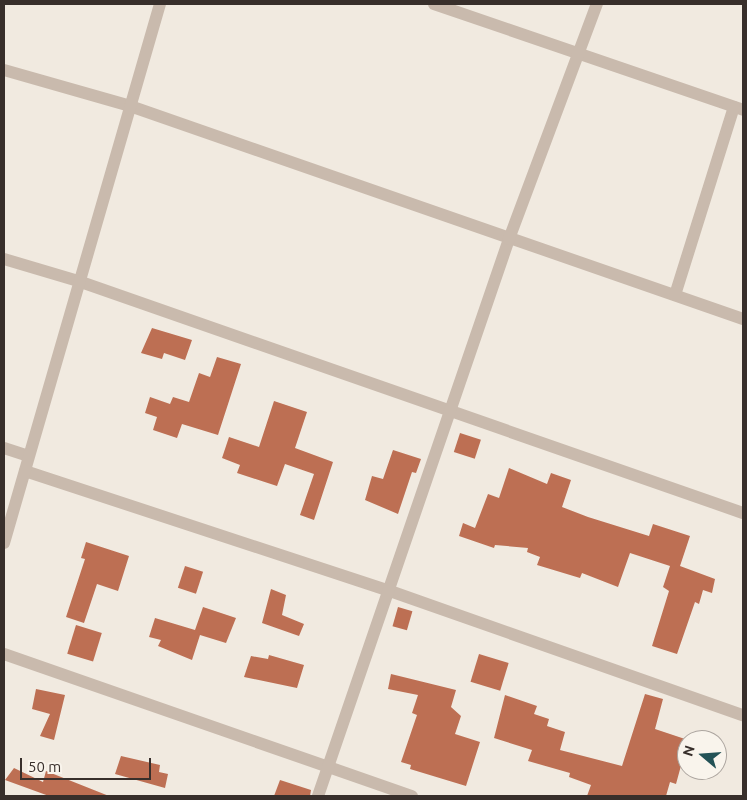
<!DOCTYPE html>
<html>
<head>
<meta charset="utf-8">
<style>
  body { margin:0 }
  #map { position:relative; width:747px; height:800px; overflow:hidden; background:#f1eae0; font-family:Ubuntu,sans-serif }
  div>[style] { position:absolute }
  .building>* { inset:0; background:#bd6f53; transform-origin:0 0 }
  .street>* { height:12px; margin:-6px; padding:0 6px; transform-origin:6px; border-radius:6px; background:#c9baad }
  span { translate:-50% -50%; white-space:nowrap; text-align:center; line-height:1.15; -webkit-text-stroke:4px #f9f4ec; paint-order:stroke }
  .frame { position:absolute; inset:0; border:5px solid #382f2b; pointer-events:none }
  .north { position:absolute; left:677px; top:730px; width:50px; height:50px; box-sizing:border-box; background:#f9f4ec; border:1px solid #aca59f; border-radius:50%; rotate:288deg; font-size:14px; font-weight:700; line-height:20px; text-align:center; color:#382f2b }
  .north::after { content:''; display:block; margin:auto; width:18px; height:22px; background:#235256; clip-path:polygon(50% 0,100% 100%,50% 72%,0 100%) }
  .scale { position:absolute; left:20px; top:758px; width:131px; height:22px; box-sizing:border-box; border:2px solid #382f2b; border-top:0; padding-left:6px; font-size:15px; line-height:18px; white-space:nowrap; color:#382f2b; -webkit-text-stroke:4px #f9f4ec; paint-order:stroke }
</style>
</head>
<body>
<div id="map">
  <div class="building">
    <div style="clip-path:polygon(152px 328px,192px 340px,185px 360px,164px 353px,162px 359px,141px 353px)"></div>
    <div style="clip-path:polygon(217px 357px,241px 364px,218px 435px,182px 424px,177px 438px,153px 430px,157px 417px,145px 413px,150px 397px,170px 404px,173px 397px,189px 402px,199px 373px,210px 377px)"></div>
    <div style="clip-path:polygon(274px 401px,307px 412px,295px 448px,333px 462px,314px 520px,300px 515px,314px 474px,285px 464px,277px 486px,237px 473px,240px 465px,222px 458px,229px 437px,259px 447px)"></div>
    <div style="left:460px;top:433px;width:22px;height:20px;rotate:18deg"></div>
    <div style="clip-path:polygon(393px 450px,421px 459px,416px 473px,412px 472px,398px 514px,365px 500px,372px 476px,383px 479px)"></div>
    <div style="clip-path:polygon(509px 468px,547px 484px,551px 473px,571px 480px,562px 507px,588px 517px,649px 536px,653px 524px,690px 536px,680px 566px,715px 579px,712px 593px,703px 590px,699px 604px,695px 602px,677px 654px,652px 646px,669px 591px,663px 587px,670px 566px,630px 553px,618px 587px,582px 573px,580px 578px,537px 565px,540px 557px,527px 552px,528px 548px,495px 545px,494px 548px,459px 536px,463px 523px,475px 528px,488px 494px,499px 498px)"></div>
    <div style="clip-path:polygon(86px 542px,129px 556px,118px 591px,97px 584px,84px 623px,66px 617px,85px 559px,81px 558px)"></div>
    <div style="left:185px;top:566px;width:19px;height:23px;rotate:18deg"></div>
    <div style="clip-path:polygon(271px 589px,286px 595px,282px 615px,304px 624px,299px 636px,262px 623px)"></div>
    <div style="clip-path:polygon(203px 607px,236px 618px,226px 643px,200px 635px,192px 660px,158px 646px,161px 640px,149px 637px,155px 618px,195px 630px)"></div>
    <div style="left:398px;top:607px;width:15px;height:20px;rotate:16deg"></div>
    <div style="left:76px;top:625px;width:27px;height:30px;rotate:17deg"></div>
    <div style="left:479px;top:654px;width:31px;height:29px;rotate:17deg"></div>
    <div style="clip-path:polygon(269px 655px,304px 665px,297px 688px,244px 677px,251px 656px,268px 659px)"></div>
    <div style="clip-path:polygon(391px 674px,456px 690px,451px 707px,461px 716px,455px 734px,480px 742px,466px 786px,410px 769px,411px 765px,401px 762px,417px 715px,412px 713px,418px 695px,388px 689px)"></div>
    <div style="clip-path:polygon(36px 689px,65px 695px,54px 740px,40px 736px,50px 714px,32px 709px)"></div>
    <div style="clip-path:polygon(645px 694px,663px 699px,655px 729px,688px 740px,676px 784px,670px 782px,666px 796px,587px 796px,591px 785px,569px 777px,570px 773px,528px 761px,532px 750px,494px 738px,505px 695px,537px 706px,534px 714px,549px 719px,547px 726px,565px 732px,560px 750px,622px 766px)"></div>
    <div style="clip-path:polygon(121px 756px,160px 765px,159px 772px,168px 774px,165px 788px,115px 774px)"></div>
    <div style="clip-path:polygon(14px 768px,43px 782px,46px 771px,109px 796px,49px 796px,5px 780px)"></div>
    <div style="clip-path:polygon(280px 780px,311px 790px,310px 796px,274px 796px)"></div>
  </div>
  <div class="street">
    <div style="left:434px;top:4px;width:327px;rotate:18.9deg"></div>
    <div style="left:4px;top:70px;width:131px;rotate:15.9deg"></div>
    <div style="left:130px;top:106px;width:649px;rotate:19.16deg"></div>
    <div style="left:4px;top:259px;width:80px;rotate:16.6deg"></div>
    <div style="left:81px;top:282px;width:701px;rotate:19.24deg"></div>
    <div style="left:675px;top:295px;width:197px;rotate:-72.6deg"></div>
    <div style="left:4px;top:448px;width:25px;rotate:18deg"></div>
    <div style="left:25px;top:471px;width:384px;rotate:18.2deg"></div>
    <div style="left:390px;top:591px;width:374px;rotate:19.4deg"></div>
    <div style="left:4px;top:543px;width:561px;rotate:-73.86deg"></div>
    <div style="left:4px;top:654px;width:432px;rotate:19.2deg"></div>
    <div style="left:318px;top:796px;width:589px;rotate:-71.07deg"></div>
    <div style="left:509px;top:239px;width:251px;rotate:-69.5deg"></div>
  </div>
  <div class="frame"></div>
  <div class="north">N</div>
  <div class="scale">50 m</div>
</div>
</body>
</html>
